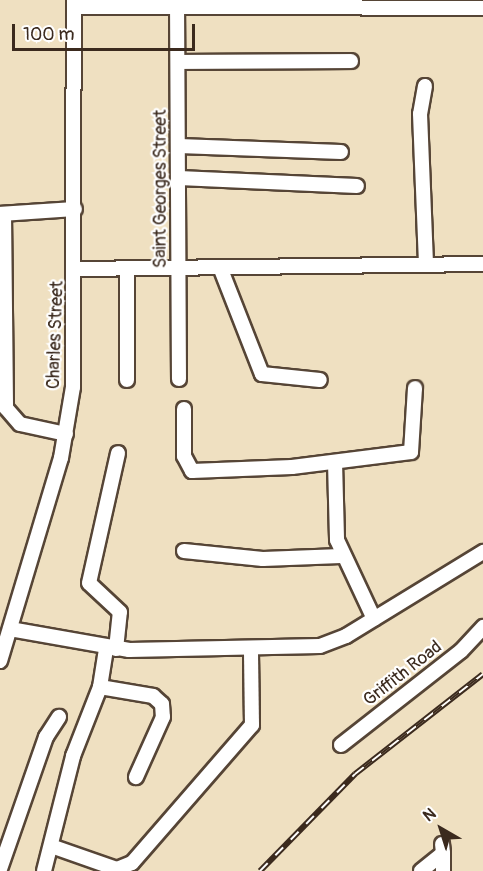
<!DOCTYPE html>
<html>
<head>
<meta charset="utf-8">
<style>
  body { margin:0 }
  #map { position:relative; width:483px; height:871px; overflow:hidden; background:#efe0c1; font-family:Pangolin,sans-serif }
  div>[style] { position:absolute }
  .roads { filter:drop-shadow(2px 0 #564536) drop-shadow(-2px 0 #564536) drop-shadow(0 2px #564536) drop-shadow(0 -2px #564536) }
  .minor>* { height:14px; margin:-7px; padding:0 7px; transform-origin:7px; border-radius:7px; background:#fff }
  .rail>* { height:6px; margin-top:-3px; transform-origin:0; background:repeating-linear-gradient(90deg,#fff 0 11px,#3b2a1e 0 22px); box-sizing:border-box; border-block:2px solid #3b2a1e }
  span { translate:-50% -50%; white-space:nowrap; text-align:center; line-height:1.15; -webkit-text-stroke:4.5px #fff; paint-order:stroke }
  .street-label { font-size:18px; color:#3b2a1e }
  .north { position:absolute; left:411px; top:799px; width:60px; height:60px; -webkit-text-stroke:4px #fff; paint-order:stroke; rotate:321deg; font-size:16px; font-weight:700; line-height:24px; text-align:center; color:#3b2a1e }
  .north::after { content:''; display:block; margin:auto; width:21px; height:27px; background:#3b2a1e; clip-path:polygon(50% 0,100% 100%,50% 72%,0 100%) }
  .scale { position:absolute; left:12px; top:24px; width:183px; height:27px; box-sizing:border-box; border:3px solid #3b2a1e; border-top:0; padding-left:8px; font-size:18px; line-height:21px; white-space:nowrap; color:#3b2a1e; -webkit-text-stroke:4px #fff; paint-order:stroke }
</style>
</head>
<body>
<div id="map">
  <div class="roads">
    <div class="minor">
      <div style="left:177px;top:0;width:379px;rotate:89.7deg"></div>
      <div style="left:74px;top:7px;width:409px;rotate:0.1deg"></div>
      <div style="left:178px;top:62px;width:173px;rotate:-0.3deg"></div>
      <div style="left:425px;top:86px;width:28px;rotate:100deg"></div>
      <div style="left:420px;top:114px;width:151px;rotate:87.7deg"></div>
      <div style="left:179px;top:146px;width:162px;rotate:2.1deg"></div>
      <div style="left:179px;top:178px;width:178px;rotate:2.6deg"></div>
      <div style="left:0;top:214px;width:75px;rotate:-3.8deg"></div>
      <div style="left:4px;top:214px;width:194px;rotate:89.4deg"></div>
      <div style="left:6px;top:408px;width:21px;rotate:49deg"></div>
      <div style="left:20px;top:424px;width:47px;rotate:12.3deg"></div>
      <div style="left:220px;top:267px;width:115px;rotate:68.6deg"></div>
      <div style="left:262px;top:374px;width:58px;rotate:5.9deg"></div>
      <div style="left:127px;top:268px;width:112px;rotate:90deg"></div>
      <div style="left:76px;top:269px;width:407px;rotate:-0.7deg"></div>
      <div style="left:184px;top:409px;width:47px;rotate:90deg"></div>
      <div style="left:184px;top:456px;width:17px;rotate:62deg"></div>
      <div style="left:192px;top:471px;width:100px;rotate:-2.3deg"></div>
      <div style="left:292px;top:467px;width:120px;rotate:-7.2deg"></div>
      <div style="left:411px;top:452px;width:64px;rotate:-86.4deg"></div>
      <div style="left:335px;top:462px;width:78px;rotate:88.5deg"></div>
      <div style="left:337px;top:540px;width:87px;rotate:64.9deg"></div>
      <div style="left:184px;top:551px;width:79px;rotate:5.8deg"></div>
      <div style="left:263px;top:559px;width:78px;rotate:-2.2deg"></div>
      <div style="left:10px;top:629px;width:121px;rotate:10deg"></div>
      <div style="left:129px;top:650px;width:191px;rotate:-1.2deg"></div>
      <div style="left:320px;top:646px;width:28px;rotate:-21deg"></div>
      <div style="left:346px;top:636px;width:161px;rotate:-31.5deg"></div>
      <div style="left:116px;top:649px;width:37px;rotate:-84deg"></div>
      <div style="left:120px;top:612px;width:42px;rotate:-136.9deg"></div>
      <div style="left:89px;top:583px;width:133px;rotate:-77.4deg"></div>
      <div style="left:0;top:661px;width:212px;rotate:-73.3deg"></div>
      <div style="left:61px;top:458px;width:72px;rotate:-80.4deg"></div>
      <div style="left:73px;top:387px;width:387px;rotate:-89.9deg"></div>
      <div style="left:100px;top:687px;width:54px;rotate:9.6deg"></div>
      <div style="left:153px;top:696px;width:12px;rotate:42deg"></div>
      <div style="left:162px;top:704px;width:13px;rotate:86deg"></div>
      <div style="left:163px;top:717px;width:66px;rotate:114.2deg"></div>
      <div style="left:341px;top:745px;width:152px;rotate:-38.1deg"></div>
      <div style="left:461px;top:651px;width:33px;rotate:-47deg"></div>
      <div style="left:51px;top:846px;width:70px;rotate:19.2deg"></div>
      <div style="left:117px;top:869px;width:16px;rotate:-22deg"></div>
      <div style="left:132px;top:863px;width:183px;rotate:-49deg"></div>
      <div style="left:252px;top:725px;width:76px;rotate:-90.8deg"></div>
      <div style="left:443px;top:853px;width:18px;rotate:90deg"></div>
      <div style="left:0;top:869px;width:140px;rotate:-70.8deg"></div>
      <div style="left:46px;top:737px;width:24px;rotate:-57deg"></div>
      <div style="left:44px;top:871px;width:119px;rotate:-75.8deg"></div>
      <div style="left:73px;top:756px;width:74px;rotate:-68.6deg"></div>
      <div style="left:100px;top:687px;width:39px;rotate:-81deg"></div>
      <div style="left:421px;top:871px;width:28px;rotate:-39deg"></div>
      <div style="left:443px;top:853px;width:9px;rotate:-96deg"></div>
    </div>
  </div>
  <div class="rail">
    <div style="left:260px;top:871px;width:136px;rotate:-45.6deg"></div>
    <div style="left:355px;top:774px;width:162px;rotate:-38deg"></div>
  </div>
  <div class="street-label">
    <span style="left:161px;top:189px;rotate:-90deg">Saint Georges Street</span>
    <span style="left:56px;top:335px;rotate:-88deg">Charles Street</span>
    <span style="left:403px;top:674px;rotate:-38deg">Griffith Road</span>
  </div>
  <div class="north">N</div>
  <div class="scale">100 m</div>
</div>
</body>
</html>
